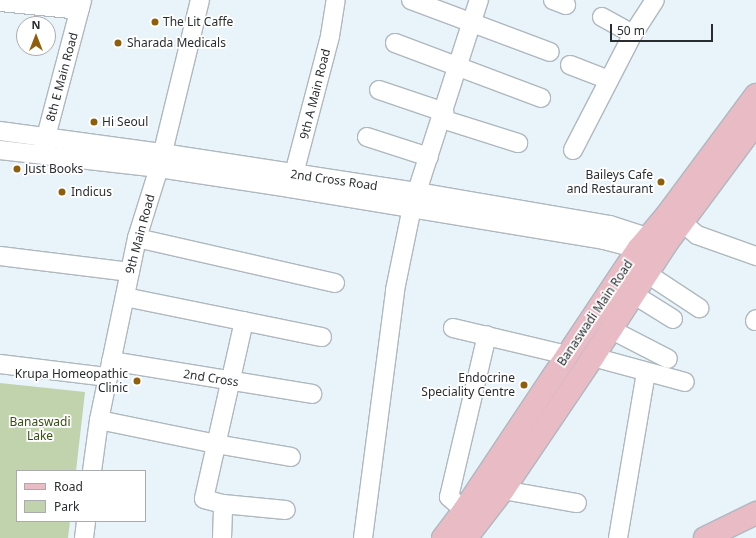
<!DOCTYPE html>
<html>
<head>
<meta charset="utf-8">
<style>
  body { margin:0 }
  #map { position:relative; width:756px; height:538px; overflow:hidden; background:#e9f3fa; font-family:"Noto Sans",sans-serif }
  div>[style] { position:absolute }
  .green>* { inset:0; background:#c0d3ad }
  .roads { filter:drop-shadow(1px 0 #afb8bf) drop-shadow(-1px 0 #afb8bf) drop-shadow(0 1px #afb8bf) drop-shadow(0 -1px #afb8bf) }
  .minor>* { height:18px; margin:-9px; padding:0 9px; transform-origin:9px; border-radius:9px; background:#fff }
  .major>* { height:22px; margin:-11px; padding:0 11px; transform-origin:11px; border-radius:11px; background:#e9bcc5 }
  .dots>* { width:11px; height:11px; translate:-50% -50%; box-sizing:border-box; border:2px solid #fff; border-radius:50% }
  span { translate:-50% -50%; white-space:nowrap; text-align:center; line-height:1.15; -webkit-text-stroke:3.5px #fff; paint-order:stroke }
  .poi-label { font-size:12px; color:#2a2d30 }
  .left { translate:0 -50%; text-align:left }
  .right { translate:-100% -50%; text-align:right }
  .street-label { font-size:12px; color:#2a2d30 }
  .park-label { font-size:12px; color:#365111 }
  .legend { position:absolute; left:16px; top:470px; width:130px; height:52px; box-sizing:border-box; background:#fff; border:1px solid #aaabac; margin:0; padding:5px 7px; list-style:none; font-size:12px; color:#2a2d30 }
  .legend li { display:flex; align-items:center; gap:8px; height:20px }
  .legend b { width:20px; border:1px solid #aaabac }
  .north { position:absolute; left:16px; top:16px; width:40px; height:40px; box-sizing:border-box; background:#fff; border:1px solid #aaabac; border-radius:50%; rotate:0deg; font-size:11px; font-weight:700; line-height:16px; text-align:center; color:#2a2d30 }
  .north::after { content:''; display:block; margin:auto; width:14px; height:18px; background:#8f5e0b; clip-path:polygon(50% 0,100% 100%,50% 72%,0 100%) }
  .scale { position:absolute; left:610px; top:24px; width:103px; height:18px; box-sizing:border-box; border:2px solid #2a2d30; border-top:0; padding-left:5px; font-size:12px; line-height:14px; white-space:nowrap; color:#2a2d30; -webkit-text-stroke:3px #fff; paint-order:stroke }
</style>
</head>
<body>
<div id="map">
  <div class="green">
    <div style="clip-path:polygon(0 383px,85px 392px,76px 471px,17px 471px,17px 521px,70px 521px,68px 538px,0 538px)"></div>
  </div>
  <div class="roads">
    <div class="minor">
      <div style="left:411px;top:0;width:148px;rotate:20.5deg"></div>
      <div style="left:553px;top:0;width:14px;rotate:21deg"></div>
      <div style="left:0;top:2px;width:80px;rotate:5.7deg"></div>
      <div style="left:602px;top:17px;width:35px;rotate:29deg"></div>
      <div style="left:395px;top:43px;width:156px;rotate:20.6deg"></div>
      <div style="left:570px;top:65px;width:42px;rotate:21deg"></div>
      <div style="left:379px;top:90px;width:69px;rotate:18.7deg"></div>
      <div style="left:442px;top:119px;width:80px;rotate:17.5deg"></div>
      <div style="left:0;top:131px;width:163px;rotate:7.7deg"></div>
      <div style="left:162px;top:153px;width:259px;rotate:8.7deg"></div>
      <div style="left:418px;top:192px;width:195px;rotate:9.8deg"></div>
      <div style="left:610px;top:225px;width:52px;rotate:18.1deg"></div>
      <div style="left:367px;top:137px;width:65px;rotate:17.9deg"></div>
      <div style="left:43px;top:148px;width:153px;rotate:-75.2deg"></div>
      <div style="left:0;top:150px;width:160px;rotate:6.5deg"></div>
      <div style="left:159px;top:168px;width:133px;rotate:8.7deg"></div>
      <div style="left:290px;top:188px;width:318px;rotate:9.4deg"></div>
      <div style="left:604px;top:240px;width:48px;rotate:14.6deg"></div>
      <div style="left:573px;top:150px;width:131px;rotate:-62.7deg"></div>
      <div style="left:633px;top:34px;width:40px;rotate:-57.1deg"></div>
      <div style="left:291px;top:185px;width:154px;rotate:-75.3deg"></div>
      <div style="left:330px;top:36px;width:36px;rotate:-81deg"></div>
      <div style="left:671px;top:218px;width:13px;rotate:23deg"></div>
      <div style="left:683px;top:223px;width:18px;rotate:41deg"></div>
      <div style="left:697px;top:235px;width:63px;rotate:19.6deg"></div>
      <div style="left:137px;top:238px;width:203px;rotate:12.8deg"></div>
      <div style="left:0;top:256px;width:131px;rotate:7deg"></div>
      <div style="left:646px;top:273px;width:64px;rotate:33.4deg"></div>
      <div style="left:633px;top:294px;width:47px;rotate:32deg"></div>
      <div style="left:125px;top:297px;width:201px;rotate:11.5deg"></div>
      <div style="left:244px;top:321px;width:182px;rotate:102.7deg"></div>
      <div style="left:204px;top:499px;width:20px;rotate:15deg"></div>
      <div style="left:223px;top:504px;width:63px;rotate:5.4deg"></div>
      <div style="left:755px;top:321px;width:2px;rotate:-63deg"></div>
      <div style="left:453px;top:328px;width:117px;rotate:13.3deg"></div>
      <div style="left:610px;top:329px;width:65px;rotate:27.3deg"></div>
      <div style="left:593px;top:357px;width:95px;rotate:15.2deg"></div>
      <div style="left:111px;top:361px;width:204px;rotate:9.3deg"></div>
      <div style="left:0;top:364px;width:109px;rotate:6.9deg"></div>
      <div style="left:99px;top:420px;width:119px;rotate:11.6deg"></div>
      <div style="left:216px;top:444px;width:76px;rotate:9.8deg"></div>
      <div style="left:92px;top:471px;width:51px;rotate:-82.2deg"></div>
      <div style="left:99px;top:420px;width:186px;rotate:-78.2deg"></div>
      <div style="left:137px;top:238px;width:73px;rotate:-72.6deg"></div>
      <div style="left:159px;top:168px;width:173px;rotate:-76.3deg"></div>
      <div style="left:503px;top:490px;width:75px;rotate:10deg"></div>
      <div style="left:464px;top:510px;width:20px;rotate:-139deg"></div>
      <div style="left:449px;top:497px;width:166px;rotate:-76.8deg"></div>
      <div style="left:84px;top:538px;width:17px;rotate:-83deg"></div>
      <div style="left:222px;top:538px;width:34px;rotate:-88deg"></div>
      <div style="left:363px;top:538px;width:250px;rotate:-82.6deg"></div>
      <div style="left:395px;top:290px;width:85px;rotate:-78.4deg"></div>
      <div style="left:412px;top:207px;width:218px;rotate:-72.1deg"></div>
      <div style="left:618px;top:538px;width:167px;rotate:-80.4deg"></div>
    </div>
    <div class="major">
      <div style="left:443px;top:538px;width:35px;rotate:-53deg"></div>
      <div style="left:464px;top:510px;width:315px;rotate:-56.3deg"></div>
      <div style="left:639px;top:248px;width:42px;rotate:-49.8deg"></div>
      <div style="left:666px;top:216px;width:151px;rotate:-53.4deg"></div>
      <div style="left:466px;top:538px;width:61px;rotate:-52.4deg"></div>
      <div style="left:503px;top:490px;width:161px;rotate:-55.9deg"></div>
      <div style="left:593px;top:357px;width:135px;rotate:-57.1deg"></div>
      <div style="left:666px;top:244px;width:151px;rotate:-53.4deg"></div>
      <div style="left:705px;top:538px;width:57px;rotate:-26.1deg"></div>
    </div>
  </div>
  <div class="dots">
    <div style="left:155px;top:22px;background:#8f5e0b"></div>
    <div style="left:118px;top:43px;background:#8f5e0b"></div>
    <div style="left:94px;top:122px;background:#8f5e0b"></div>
    <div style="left:17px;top:169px;background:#8f5e0b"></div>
    <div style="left:661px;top:182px;background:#8f5e0b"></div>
    <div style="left:62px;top:192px;background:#8f5e0b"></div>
    <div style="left:137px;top:381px;background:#8f5e0b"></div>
    <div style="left:524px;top:385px;background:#8f5e0b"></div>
  </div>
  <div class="poi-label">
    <span class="left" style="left:163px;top:22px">The Lit Caffe</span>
    <span class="left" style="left:127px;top:43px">Sharada Medicals</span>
    <span class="left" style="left:102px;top:122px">Hi Seoul</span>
    <span class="left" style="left:25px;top:169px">Just Books</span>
    <span class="right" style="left:653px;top:182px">Baileys Cafe<br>and Restaurant</span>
    <span class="left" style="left:71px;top:192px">Indicus</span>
    <span class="right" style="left:128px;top:381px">Krupa Homeopathic<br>Clinic</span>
    <span class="right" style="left:515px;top:385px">Endocrine<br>Speciality Centre</span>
  </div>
  <div class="street-label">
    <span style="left:62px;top:77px;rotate:-75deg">8th E Main Road</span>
    <span style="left:315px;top:94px;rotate:-76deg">9th A Main Road</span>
    <span style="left:334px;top:180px;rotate:8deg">2nd Cross Road</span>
    <span style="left:140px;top:234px;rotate:-75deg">9th Main Road</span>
    <span style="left:595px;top:313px;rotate:-56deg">Banaswadi Main Road</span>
    <span style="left:211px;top:378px;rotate:9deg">2nd Cross</span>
  </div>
  <div class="park-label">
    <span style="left:40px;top:429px">Banaswadi<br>Lake</span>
  </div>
  <ul class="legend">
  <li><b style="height:5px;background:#e9bcc5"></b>Road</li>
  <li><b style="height:11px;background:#c0d3ad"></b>Park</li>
  </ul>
  <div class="north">N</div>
  <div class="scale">50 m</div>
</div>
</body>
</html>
